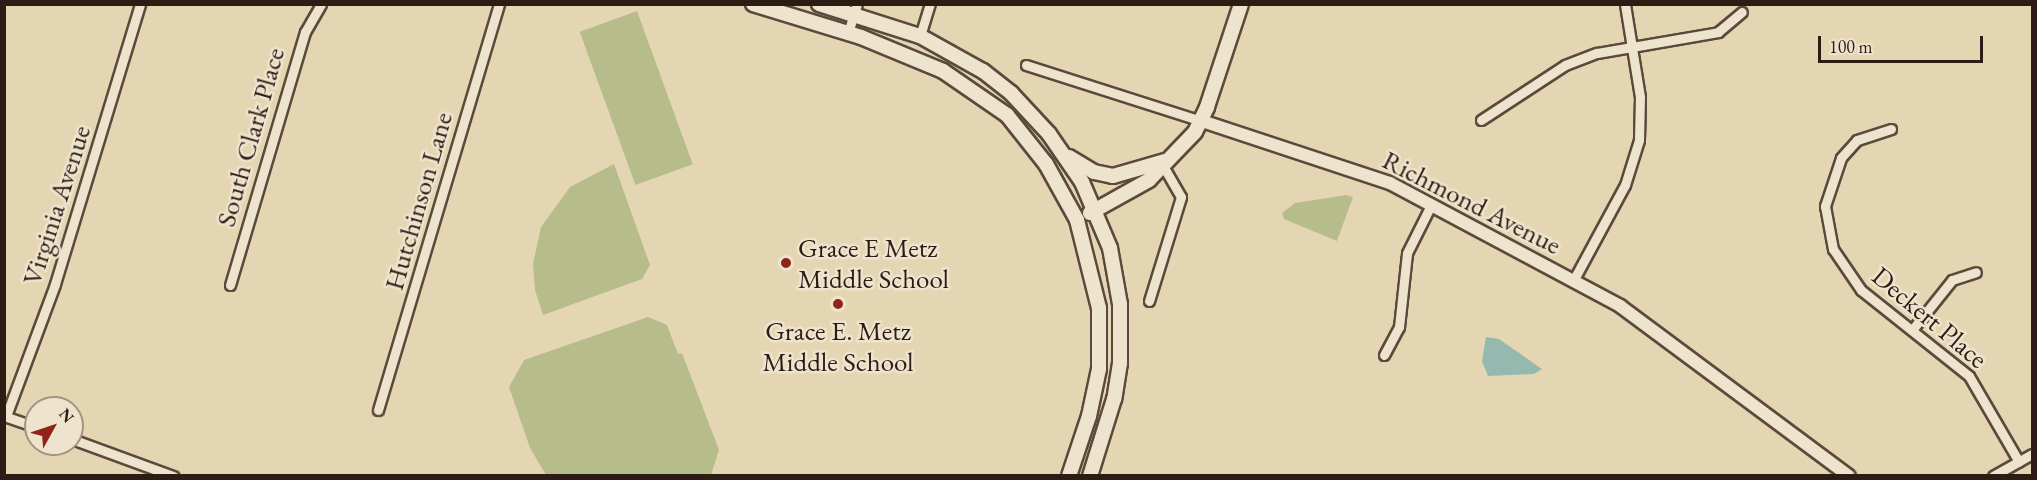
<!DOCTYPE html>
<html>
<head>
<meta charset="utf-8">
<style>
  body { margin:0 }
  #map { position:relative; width:2037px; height:480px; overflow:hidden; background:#e5d6b3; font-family:"EB Garamond",serif }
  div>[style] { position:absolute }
  .green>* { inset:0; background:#b7bd8a; transform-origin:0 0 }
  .water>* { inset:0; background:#96b9af }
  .roads { filter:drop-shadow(2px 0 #5b4a3c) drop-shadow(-2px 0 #5b4a3c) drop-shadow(0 2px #5b4a3c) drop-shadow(0 -2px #5b4a3c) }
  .minor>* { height:9px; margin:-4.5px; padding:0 4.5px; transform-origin:4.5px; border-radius:4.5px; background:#eee4ce }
  .tertiary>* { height:12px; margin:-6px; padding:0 6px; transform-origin:6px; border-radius:6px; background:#eee4ce }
  .secondary>* { height:14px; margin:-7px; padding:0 7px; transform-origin:7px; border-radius:7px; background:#eee4ce }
  .dots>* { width:16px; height:16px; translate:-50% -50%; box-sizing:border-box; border:3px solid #eee4ce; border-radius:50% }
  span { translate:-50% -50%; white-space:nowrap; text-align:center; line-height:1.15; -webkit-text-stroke:5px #eee4ce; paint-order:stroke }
  .street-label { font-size:27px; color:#2d1c14 }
  .poi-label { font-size:27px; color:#2d1c14 }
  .left { translate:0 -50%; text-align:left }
  .frame { position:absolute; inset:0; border:6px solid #2d1c14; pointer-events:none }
  .north { position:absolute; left:24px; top:396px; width:60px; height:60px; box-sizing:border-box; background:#eee4ce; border:2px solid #a19484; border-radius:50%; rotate:50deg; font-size:16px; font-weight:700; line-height:24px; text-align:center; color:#2d1c14 }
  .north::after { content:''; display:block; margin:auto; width:21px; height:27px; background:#8f2418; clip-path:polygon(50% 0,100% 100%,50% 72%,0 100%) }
  .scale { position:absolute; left:1818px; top:36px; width:165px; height:27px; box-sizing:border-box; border:3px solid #2d1c14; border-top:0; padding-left:8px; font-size:18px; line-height:21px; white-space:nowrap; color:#2d1c14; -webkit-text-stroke:4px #eee4ce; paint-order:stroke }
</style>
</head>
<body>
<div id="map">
  <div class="green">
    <div style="left:637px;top:11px;width:163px;height:61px;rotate:70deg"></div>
    <div style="clip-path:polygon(614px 164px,650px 265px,642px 279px,543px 315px,535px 290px,533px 264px,541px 227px,570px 187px)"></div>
    <div style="clip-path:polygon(1346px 195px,1353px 197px,1337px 241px,1284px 219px,1282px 213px,1295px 203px)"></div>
    <div style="clip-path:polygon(648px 317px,667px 325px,678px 354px,682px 353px,719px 450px,711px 475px,546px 475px,530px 448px,509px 387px,524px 360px)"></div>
  </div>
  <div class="water">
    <div style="clip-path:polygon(1486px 337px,1499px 339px,1542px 369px,1534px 374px,1488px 376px,1482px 361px)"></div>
  </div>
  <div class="roads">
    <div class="minor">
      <div style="left:848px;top:33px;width:30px;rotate:-73deg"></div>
      <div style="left:920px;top:36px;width:34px;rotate:-73deg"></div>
      <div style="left:1026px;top:65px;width:185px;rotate:17.7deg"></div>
      <div style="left:1481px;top:120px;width:100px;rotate:-33.2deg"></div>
      <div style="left:1565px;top:65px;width:34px;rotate:-21deg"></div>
      <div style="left:1597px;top:53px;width:123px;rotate:-9.8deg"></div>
      <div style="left:1718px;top:32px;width:31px;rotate:-40deg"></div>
      <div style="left:1891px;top:129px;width:36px;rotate:162deg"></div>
      <div style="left:1857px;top:140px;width:24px;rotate:132deg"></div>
      <div style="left:1841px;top:158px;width:51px;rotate:108.4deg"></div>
      <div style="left:1825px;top:206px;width:44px;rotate:79.5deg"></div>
      <div style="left:1833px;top:249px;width:50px;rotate:55.7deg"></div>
      <div style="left:1861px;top:290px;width:138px;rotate:38.5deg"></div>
      <div style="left:1969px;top:376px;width:99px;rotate:59.8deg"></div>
      <div style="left:1573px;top:281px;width:109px;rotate:-61.6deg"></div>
      <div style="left:1625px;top:185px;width:47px;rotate:-72.7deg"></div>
      <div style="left:1639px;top:140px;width:43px;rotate:-88.7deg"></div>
      <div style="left:1640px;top:97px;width:94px;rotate:-99.2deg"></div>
      <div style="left:230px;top:285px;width:264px;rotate:-73.5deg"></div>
      <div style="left:305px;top:32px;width:32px;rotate:-60deg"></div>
      <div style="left:1149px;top:301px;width:109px;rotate:-72.9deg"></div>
      <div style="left:1181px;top:197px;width:34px;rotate:-120deg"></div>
      <div style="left:1912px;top:330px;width:64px;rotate:-51.3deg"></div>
      <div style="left:1952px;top:280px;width:25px;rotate:-18deg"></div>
      <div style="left:1384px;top:355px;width:32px;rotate:-62deg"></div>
      <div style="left:1399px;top:327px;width:74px;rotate:-83.8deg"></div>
      <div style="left:1407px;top:253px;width:54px;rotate:-63.4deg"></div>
      <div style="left:378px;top:410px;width:424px;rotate:-73.4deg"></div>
      <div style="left:4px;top:416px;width:34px;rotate:19deg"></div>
      <div style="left:6px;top:416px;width:141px;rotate:-69.6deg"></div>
      <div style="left:55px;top:284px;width:293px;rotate:-73.1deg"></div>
      <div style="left:72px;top:439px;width:108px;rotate:20.1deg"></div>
      <div style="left:1993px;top:476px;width:45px;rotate:-29.4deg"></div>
    </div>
    <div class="tertiary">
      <div style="left:1202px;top:121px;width:198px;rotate:18.3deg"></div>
      <div style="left:1390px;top:183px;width:261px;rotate:28.1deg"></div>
      <div style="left:1620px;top:306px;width:285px;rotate:36.6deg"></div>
    </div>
    <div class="secondary">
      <div style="left:753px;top:4px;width:113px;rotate:17deg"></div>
      <div style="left:861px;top:37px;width:89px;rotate:22.5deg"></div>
      <div style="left:943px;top:71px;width:78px;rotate:34.5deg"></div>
      <div style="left:1007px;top:115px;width:63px;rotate:51.5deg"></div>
      <div style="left:1046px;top:164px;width:64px;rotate:61deg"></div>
      <div style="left:1077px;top:220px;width:91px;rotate:76deg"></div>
      <div style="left:1099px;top:308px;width:61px;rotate:90deg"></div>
      <div style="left:1099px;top:369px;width:48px;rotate:102deg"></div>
      <div style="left:1089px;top:416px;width:63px;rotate:108.4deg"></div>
      <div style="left:819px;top:4px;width:106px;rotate:17.6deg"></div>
      <div style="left:920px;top:36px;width:72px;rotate:29.1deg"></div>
      <div style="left:983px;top:71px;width:36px;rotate:38deg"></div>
      <div style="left:1011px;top:93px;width:56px;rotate:47.2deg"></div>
      <div style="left:1049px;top:134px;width:58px;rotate:55.5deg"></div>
      <div style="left:1082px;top:182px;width:72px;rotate:67deg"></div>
      <div style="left:1110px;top:248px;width:57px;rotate:79.9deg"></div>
      <div style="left:1120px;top:304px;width:59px;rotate:90deg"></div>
      <div style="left:1120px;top:363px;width:36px;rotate:99deg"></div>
      <div style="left:1114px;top:399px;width:81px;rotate:107.3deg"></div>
      <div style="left:1069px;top:157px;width:29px;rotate:31deg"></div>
      <div style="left:1094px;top:172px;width:19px;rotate:12deg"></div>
      <div style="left:1113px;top:176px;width:54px;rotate:-16.1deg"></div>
      <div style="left:1090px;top:213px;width:68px;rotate:-29.2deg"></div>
      <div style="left:1149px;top:180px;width:66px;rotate:-46.2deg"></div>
      <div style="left:1195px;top:132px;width:28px;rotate:-64deg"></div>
      <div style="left:1207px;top:107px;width:108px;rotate:-71.7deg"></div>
    </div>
  </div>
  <div class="dots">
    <div style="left:786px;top:263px;background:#8f2418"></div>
    <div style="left:838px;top:304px;background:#8f2418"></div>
  </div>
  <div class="street-label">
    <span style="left:250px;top:137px;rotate:-74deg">South Clark Place</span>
    <span style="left:418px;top:201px;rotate:-74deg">Hutchinson Lane</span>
    <span style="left:1472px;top:202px;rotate:27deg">Richmond Avenue</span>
    <span style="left:56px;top:205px;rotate:-72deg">Virginia Avenue</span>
    <span style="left:1930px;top:317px;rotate:40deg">Deckert Place</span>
  </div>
  <div class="poi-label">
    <span class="left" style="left:798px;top:263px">Grace E Metz<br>Middle School</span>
    <span style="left:838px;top:346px">Grace E. Metz<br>Middle School</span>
  </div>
  <div class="frame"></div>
  <div class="north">N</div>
  <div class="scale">100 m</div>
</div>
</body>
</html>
